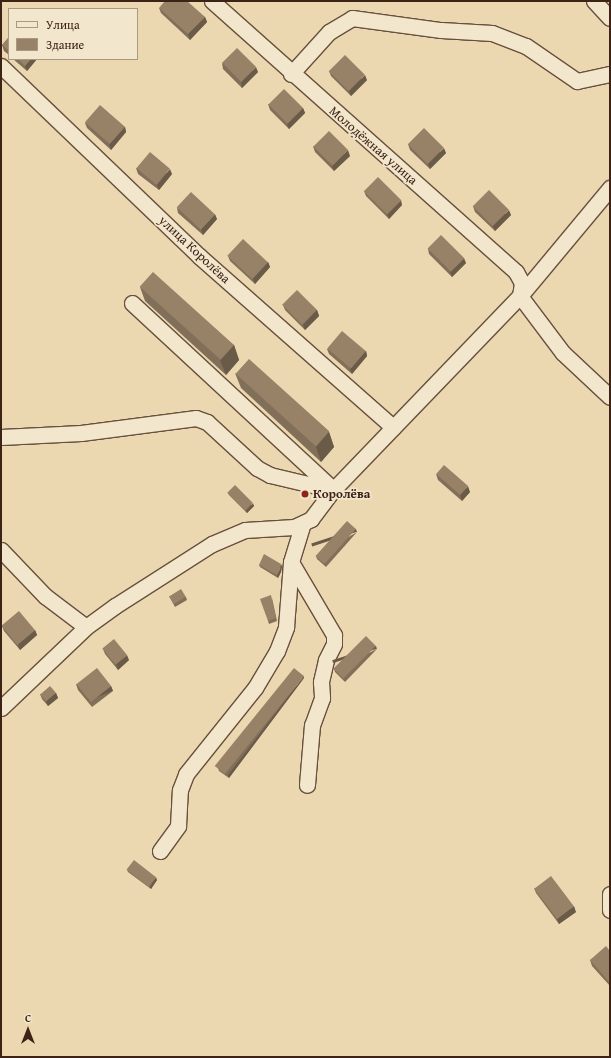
<!DOCTYPE html>
<html>
<head>
<meta charset="utf-8">
<style>
  body { margin:0 }
  #map { position:relative; width:611px; height:1058px; overflow:hidden; background:#ebd8b1; font-family:"Gentium Book Plus",serif }
  div>[style] { position:absolute }
  .roads { filter:drop-shadow(1px 0 #68503d) drop-shadow(-1px 0 #68503d) drop-shadow(0 1px #68503d) drop-shadow(0 -1px #68503d) }
  .minor>* { height:15px; margin:-7.5px; padding:0 7.5px; transform-origin:7.5px; border-radius:7.5px; background:#f2e6cc }
  .wall>* { inset:0; background:#826f59 }
  .shaded-wall>* { inset:0; background:#6a5a48; transform-origin:0 0 }
  .building>* { inset:0; background:#978167; transform-origin:0 0 }
  .dots>* { width:11px; height:11px; translate:-50% -50%; box-sizing:border-box; border:2px solid #f2e6cc; border-radius:50% }
  span { translate:-50% -50%; white-space:nowrap; text-align:center; line-height:1.15; -webkit-text-stroke:3.5px #f2e6cc; paint-order:stroke }
  .street-label { font-size:13px; color:#3d2216 }
  .poi-label { font-size:13px; color:#3d2216; font-weight:700 }
  .left { translate:0 -50%; text-align:left }
  .frame { position:absolute; inset:0; border:2px solid #3d2216; pointer-events:none }
  .legend { position:absolute; left:8px; top:8px; width:130px; height:52px; box-sizing:border-box; background:#f2e6cc; border:1px solid #aa9883; margin:0; padding:5px 7px; list-style:none; font-size:12px; color:#3d2216 }
  .legend li { display:flex; align-items:center; gap:8px; height:20px }
  .legend b { width:20px; border:1px solid #aa9883 }
  .north { position:absolute; left:8px; top:1010px; width:40px; height:40px; -webkit-text-stroke:3px #f2e6cc; paint-order:stroke; rotate:0deg; font-size:11px; font-weight:700; line-height:16px; text-align:center; color:#3d2216 }
  .north::after { content:''; display:block; margin:auto; width:14px; height:18px; background:#3d2216; clip-path:polygon(50% 0,100% 100%,50% 72%,0 100%) }
</style>
</head>
<body>
<div id="map">
  <div class="roads">
    <div class="minor">
      <div style="left:212px;top:1px;width:407px;rotate:41.7deg"></div>
      <div style="left:516px;top:272px;width:13px;rotate:61deg"></div>
      <div style="left:522px;top:283px;width:13px;rotate:99deg"></div>
      <div style="left:594px;top:1px;width:23px;rotate:47deg"></div>
      <div style="left:1px;top:66px;width:274px;rotate:43.8deg"></div>
      <div style="left:199px;top:256px;width:259px;rotate:41.4deg"></div>
      <div style="left:291px;top:74px;width:57px;rotate:-47.9deg"></div>
      <div style="left:329px;top:32px;width:27px;rotate:-31deg"></div>
      <div style="left:352px;top:18px;width:90px;rotate:7.7deg"></div>
      <div style="left:441px;top:30px;width:51px;rotate:3.4deg"></div>
      <div style="left:492px;top:33px;width:36px;rotate:21deg"></div>
      <div style="left:526px;top:46px;width:62px;rotate:34.5deg"></div>
      <div style="left:577px;top:81px;width:34px;rotate:-12deg"></div>
      <div style="left:520px;top:296px;width:71px;rotate:53deg"></div>
      <div style="left:563px;top:353px;width:64px;rotate:43.1deg"></div>
      <div style="left:132px;top:303px;width:274px;rotate:42.8deg"></div>
      <div style="left:1px;top:437px;width:80px;rotate:-2.9deg"></div>
      <div style="left:81px;top:433px;width:116px;rotate:-7.4deg"></div>
      <div style="left:196px;top:418px;width:12px;rotate:20deg"></div>
      <div style="left:207px;top:422px;width:68px;rotate:42.6deg"></div>
      <div style="left:257px;top:468px;width:15px;rotate:28deg"></div>
      <div style="left:270px;top:475px;width:65px;rotate:13.4deg"></div>
      <div style="left:1px;top:550px;width:64px;rotate:46.3deg"></div>
      <div style="left:45px;top:596px;width:51px;rotate:37.1deg"></div>
      <div style="left:291px;top:562px;width:85px;rotate:59.5deg"></div>
      <div style="left:334px;top:635px;width:9px;rotate:90deg"></div>
      <div style="left:334px;top:644px;width:18px;rotate:117deg"></div>
      <div style="left:326px;top:660px;width:23px;rotate:103deg"></div>
      <div style="left:321px;top:682px;width:16px;rotate:86deg"></div>
      <div style="left:322px;top:698px;width:29px;rotate:110deg"></div>
      <div style="left:312px;top:725px;width:60px;rotate:94.8deg"></div>
      <div style="left:1px;top:708px;width:117px;rotate:-43.6deg"></div>
      <div style="left:86px;top:627px;width:36px;rotate:-36deg"></div>
      <div style="left:115px;top:606px;width:115px;rotate:-32.6deg"></div>
      <div style="left:212px;top:544px;width:36px;rotate:-23deg"></div>
      <div style="left:245px;top:530px;width:49px;rotate:-3.5deg"></div>
      <div style="left:294px;top:527px;width:19px;rotate:-25deg"></div>
      <div style="left:311px;top:519px;width:36px;rotate:-53deg"></div>
      <div style="left:333px;top:490px;width:269px;rotate:-46.1deg"></div>
      <div style="left:520px;top:296px;width:141px;rotate:-50.2deg"></div>
      <div style="left:160px;top:851px;width:31px;rotate:-54deg"></div>
      <div style="left:178px;top:826px;width:36px;rotate:-87deg"></div>
      <div style="left:180px;top:790px;width:17px;rotate:-69deg"></div>
      <div style="left:186px;top:774px;width:110px;rotate:-51.3deg"></div>
      <div style="left:255px;top:688px;width:43px;rotate:-59.3deg"></div>
      <div style="left:277px;top:651px;width:26px;rotate:-69deg"></div>
      <div style="left:286px;top:627px;width:65px;rotate:-85.6deg"></div>
      <div style="left:291px;top:562px;width:39px;rotate:-73deg"></div>
      <div style="left:610px;top:894px;width:16px;rotate:90deg"></div>
    </div>
  </div>
  <div class="wall">
    <div style="clip-path:polygon(159px 8px,205px 17px,207px 22px,190px 40px,161px 13px)"></div>
    <div style="clip-path:polygon(9px 37px,9px 55px,4px 51px,2px 45px)"></div>
    <div style="clip-path:polygon(13px 59px,37px 59px,27px 71px)"></div>
    <div style="clip-path:polygon(222px 63px,258px 72px,242px 88px,223px 69px)"></div>
    <div style="clip-path:polygon(329px 71px,367px 80px,351px 96px,331px 76px)"></div>
    <div style="clip-path:polygon(268px 104px,303px 108px,305px 113px,289px 129px,270px 110px)"></div>
    <div style="clip-path:polygon(85px 123px,125px 127px,126px 132px,111px 150px,87px 128px)"></div>
    <div style="clip-path:polygon(408px 144px,446px 153px,430px 169px,410px 150px)"></div>
    <div style="clip-path:polygon(313px 146px,350px 156px,334px 171px,315px 152px)"></div>
    <div style="clip-path:polygon(136px 168px,172px 174px,159px 190px,138px 174px)"></div>
    <div style="clip-path:polygon(364px 191px,402px 205px,389px 219px,366px 196px)"></div>
    <div style="clip-path:polygon(473px 206px,511px 215px,495px 231px,475px 212px)"></div>
    <div style="clip-path:polygon(177px 208px,217px 219px,203px 235px,178px 213px)"></div>
    <div style="clip-path:polygon(428px 249px,466px 263px,452px 277px,429px 254px)"></div>
    <div style="clip-path:polygon(228px 256px,268px 262px,270px 267px,255px 284px,230px 261px)"></div>
    <div style="clip-path:polygon(140px 287px,234px 345px,239px 360px,226px 375px,145px 301px)"></div>
    <div style="clip-path:polygon(283px 305px,317px 310px,319px 316px,305px 330px,285px 310px)"></div>
    <div style="clip-path:polygon(327px 349px,366px 351px,367px 356px,352px 374px,329px 354px)"></div>
    <div style="clip-path:polygon(235px 373px,329px 432px,334px 447px,321px 462px,241px 388px)"></div>
    <div style="clip-path:polygon(436px 474px,470px 492px,462px 501px,438px 480px)"></div>
    <div style="clip-path:polygon(228px 493px,254px 506px,247px 513px,229px 495px)"></div>
    <div style="clip-path:polygon(357px 532px,326px 567px,317px 559px,316px 556px)"></div>
    <div style="clip-path:polygon(259px 565px,282px 566px,281px 572px,278px 578px,260px 567px)"></div>
    <div style="clip-path:polygon(169px 596px,186px 597px,187px 600px,175px 607px)"></div>
    <div style="clip-path:polygon(272px 598px,277px 621px,269px 624px,268px 621px)"></div>
    <div style="clip-path:polygon(2px 626px,35px 630px,37px 635px,20px 650px,4px 631px)"></div>
    <div style="clip-path:polygon(103px 649px,129px 660px,118px 670px,105px 654px)"></div>
    <div style="clip-path:polygon(377px 649px,345px 682px,335px 672px,334px 669px)"></div>
    <div style="clip-path:polygon(304px 678px,229px 778px,219px 771px,218px 768px)"></div>
    <div style="clip-path:polygon(76px 684px,111px 686px,113px 691px,92px 707px,78px 690px)"></div>
    <div style="clip-path:polygon(56px 693px,58px 698px,48px 706px,42px 699px,40px 694px)"></div>
    <div style="clip-path:polygon(127px 870px,157px 880px,151px 889px,128px 872px)"></div>
    <div style="clip-path:polygon(534px 888px,576px 912px,559px 924px,536px 893px)"></div>
    <div style="clip-path:polygon(610px 951px,610px 986px,592px 966px,590px 960px)"></div>
  </div>
  <div class="shaded-wall">
    <div style="clip-path:polygon(205px 17px,207px 22px,190px 40px,188px 34px)"></div>
    <div style="clip-path:polygon(31px 59px,37px 59px,27px 71px,25px 66px)"></div>
    <div style="clip-path:polygon(256px 67px,258px 72px,242px 88px,241px 82px)"></div>
    <div style="clip-path:polygon(365px 75px,367px 80px,351px 96px,349px 91px)"></div>
    <div style="clip-path:polygon(303px 108px,305px 113px,289px 129px,287px 124px)"></div>
    <div style="clip-path:polygon(125px 127px,126px 132px,111px 150px,109px 144px)"></div>
    <div style="clip-path:polygon(444px 148px,446px 153px,430px 169px,428px 164px)"></div>
    <div style="clip-path:polygon(348px 150px,350px 156px,334px 171px,332px 166px)"></div>
    <div style="clip-path:polygon(170px 169px,172px 174px,159px 190px,157px 185px)"></div>
    <div style="clip-path:polygon(401px 200px,402px 205px,389px 219px,387px 214px)"></div>
    <div style="clip-path:polygon(509px 210px,511px 215px,495px 231px,493px 226px)"></div>
    <div style="clip-path:polygon(215px 214px,217px 219px,203px 235px,201px 229px)"></div>
    <div style="clip-path:polygon(464px 258px,466px 263px,452px 277px,450px 272px)"></div>
    <div style="clip-path:polygon(268px 262px,270px 267px,255px 284px,253px 279px)"></div>
    <div style="clip-path:polygon(317px 310px,319px 316px,305px 330px,303px 325px)"></div>
    <div style="clip-path:polygon(234px 345px,239px 360px,226px 375px,220px 360px)"></div>
    <div style="clip-path:polygon(366px 351px,367px 356px,352px 374px,350px 369px)"></div>
    <div style="clip-path:polygon(329px 432px,334px 447px,321px 462px,316px 447px)"></div>
    <div style="clip-path:polygon(468px 486px,470px 492px,462px 501px,460px 495px)"></div>
    <div style="clip-path:polygon(253px 503px,254px 506px,247px 513px,246px 511px)"></div>
    <div style="left:356px;top:529px;width:3px;height:47px;rotate:72deg"></div>
    <div style="clip-path:polygon(281px 564px,282px 566px,281px 572px,278px 578px,277px 575px)"></div>
    <div style="clip-path:polygon(35px 630px,37px 635px,20px 650px,18px 644px)"></div>
    <div style="left:376px;top:646px;width:3px;height:46px;rotate:72deg"></div>
    <div style="clip-path:polygon(127px 655px,129px 660px,118px 670px,116px 664px)"></div>
    <div style="clip-path:polygon(304px 676px,304px 678px,229px 778px,228px 775px)"></div>
    <div style="left:111px;top:686px;width:5px;height:26px;rotate:68deg"></div>
    <div style="clip-path:polygon(56px 693px,58px 698px,48px 706px,46px 701px)"></div>
    <div style="clip-path:polygon(156px 877px,157px 880px,151px 889px,150px 887px)"></div>
    <div style="clip-path:polygon(574px 906px,576px 912px,559px 924px,557px 919px)"></div>
  </div>
  <div class="building">
    <div style="clip-path:polygon(165px 1px,187px 1px,205px 17px,188px 34px,159px 8px)"></div>
    <div style="clip-path:polygon(9px 37px,9px 51px,2px 45px)"></div>
    <div style="left:237px;top:48px;width:27px;height:21px;rotate:45deg"></div>
    <div style="left:345px;top:55px;width:28px;height:23px;rotate:45deg"></div>
    <div style="clip-path:polygon(18px 59px,31px 59px,25px 66px)"></div>
    <div style="left:284px;top:89px;width:27px;height:22px;rotate:45deg"></div>
    <div style="left:100px;top:105px;width:33px;height:23px;rotate:41deg"></div>
    <div style="left:424px;top:128px;width:28px;height:23px;rotate:45deg"></div>
    <div style="left:329px;top:131px;width:27px;height:22px;rotate:45deg"></div>
    <div style="left:150px;top:152px;width:26px;height:21px;rotate:40deg"></div>
    <div style="left:378px;top:177px;width:33px;height:20px;rotate:45deg"></div>
    <div style="left:489px;top:190px;width:28px;height:23px;rotate:45deg"></div>
    <div style="left:191px;top:192px;width:33px;height:21px;rotate:43deg"></div>
    <div style="left:441px;top:235px;width:33px;height:19px;rotate:45deg"></div>
    <div style="left:243px;top:239px;width:34px;height:23px;rotate:43deg"></div>
    <div style="left:153px;top:272px;width:109px;height:20px;rotate:42deg"></div>
    <div style="left:297px;top:290px;width:28px;height:21px;rotate:45deg"></div>
    <div style="left:342px;top:331px;width:31px;height:23px;rotate:40deg"></div>
    <div style="left:249px;top:359px;width:108px;height:20px;rotate:42deg"></div>
    <div style="left:444px;top:465px;width:32px;height:12px;rotate:41deg"></div>
    <div style="left:235px;top:485px;width:25px;height:11px;rotate:45deg"></div>
    <div style="left:347px;top:521px;width:12px;height:47px;rotate:42deg"></div>
    <div style="clip-path:polygon(264px 554px,281px 564px,280px 570px,277px 575px,259px 565px)"></div>
    <div style="left:181px;top:589px;width:9px;height:14px;rotate:58deg"></div>
    <div style="clip-path:polygon(271px 595px,276px 618px,268px 621px,260px 599px)"></div>
    <div style="left:19px;top:611px;width:25px;height:23px;rotate:50deg"></div>
    <div style="left:366px;top:636px;width:14px;height:46px;rotate:45deg"></div>
    <div style="left:114px;top:639px;width:21px;height:15px;rotate:51deg"></div>
    <div style="left:97px;top:668px;width:23px;height:26px;rotate:52deg"></div>
    <div style="left:294px;top:668px;width:13px;height:126px;rotate:39deg"></div>
    <div style="left:50px;top:686px;width:9px;height:13px;rotate:49deg"></div>
    <div style="left:134px;top:860px;width:28px;height:12px;rotate:38deg"></div>
    <div style="left:551px;top:876px;width:38px;height:21px;rotate:53deg"></div>
    <div style="clip-path:polygon(606px 946px,610px 951px,610px 983px,590px 960px)"></div>
  </div>
  <div class="dots">
    <div style="left:305px;top:494px;background:#8f2418"></div>
  </div>
  <div class="street-label">
    <span style="left:373px;top:146px;rotate:41deg">Молодёжная улица</span>
    <span style="left:194px;top:250px;rotate:43deg">улица Королёва</span>
  </div>
  <div class="poi-label">
    <span class="left" style="left:313px;top:494px">Королёва</span>
  </div>
  <div class="frame"></div>
  <ul class="legend">
  <li><b style="height:5px;background:#f2e6cc"></b>Улица</li>
  <li><b style="height:11px;background:#978167"></b>Здание</li>
  </ul>
  <div class="north">С</div>
</div>
</body>
</html>
